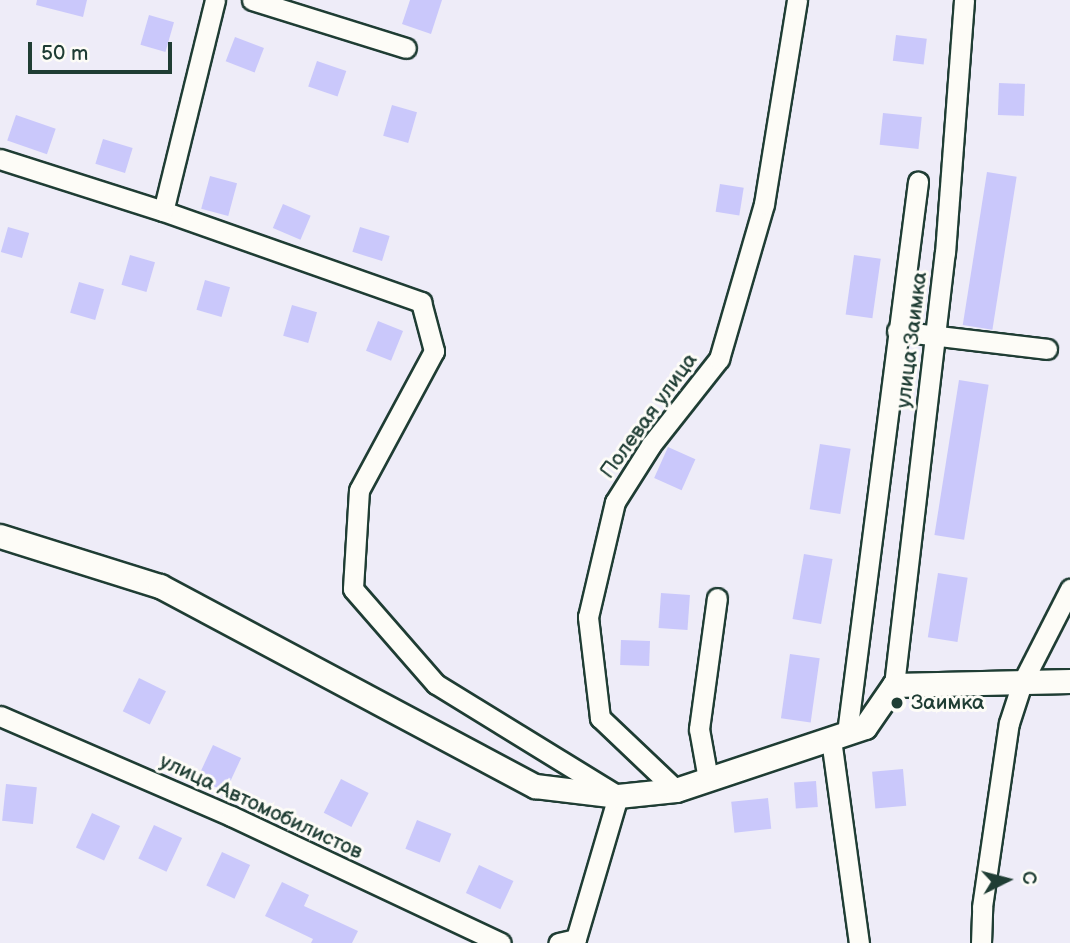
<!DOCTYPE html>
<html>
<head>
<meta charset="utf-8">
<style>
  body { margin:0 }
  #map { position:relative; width:1070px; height:943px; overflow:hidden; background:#eeecf8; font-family:"Balsamiq Sans",sans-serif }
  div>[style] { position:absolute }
  .building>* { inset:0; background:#cac8fb; transform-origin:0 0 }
  .roads { filter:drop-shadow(2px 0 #1f3d34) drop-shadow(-2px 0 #1f3d34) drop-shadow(0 2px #1f3d34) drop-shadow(0 -2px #1f3d34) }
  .minor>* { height:19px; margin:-9.5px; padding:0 9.5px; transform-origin:9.5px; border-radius:9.5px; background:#fdfcf7 }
  .tertiary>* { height:23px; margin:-11.5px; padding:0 11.5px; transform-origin:11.5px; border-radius:11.5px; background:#fdfcf7 }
  .dots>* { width:19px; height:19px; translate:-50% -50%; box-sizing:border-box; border:4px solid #fdfcf7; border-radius:50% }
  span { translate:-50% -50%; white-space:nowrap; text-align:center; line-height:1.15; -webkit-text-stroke:6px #fdfcf7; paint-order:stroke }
  .street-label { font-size:21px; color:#1f3d34 }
  .poi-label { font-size:21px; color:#1f3d34 }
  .left { translate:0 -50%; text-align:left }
  .north { position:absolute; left:972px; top:845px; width:70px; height:70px; -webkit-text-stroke:5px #fdfcf7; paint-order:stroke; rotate:84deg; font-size:19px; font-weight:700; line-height:28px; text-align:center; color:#1f3d34 }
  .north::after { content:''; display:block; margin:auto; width:24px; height:32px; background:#1f3d34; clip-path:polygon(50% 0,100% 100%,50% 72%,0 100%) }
  .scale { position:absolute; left:28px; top:42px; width:144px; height:32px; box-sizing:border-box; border:4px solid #1f3d34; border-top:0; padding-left:9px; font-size:21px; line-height:24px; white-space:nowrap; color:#1f3d34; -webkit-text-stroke:5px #fdfcf7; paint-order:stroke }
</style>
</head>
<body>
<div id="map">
  <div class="building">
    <div style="clip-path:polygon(37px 0,87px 0,83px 17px,36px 5px)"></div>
    <div style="clip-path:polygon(410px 0,442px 0,431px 34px,402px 24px)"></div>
    <div style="left:149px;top:15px;width:26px;height:31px;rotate:16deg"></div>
    <div style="left:896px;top:35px;width:31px;height:26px;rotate:7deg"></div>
    <div style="left:235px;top:37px;width:31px;height:26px;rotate:21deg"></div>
    <div style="left:317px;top:61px;width:31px;height:27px;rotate:19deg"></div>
    <div style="left:999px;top:83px;width:26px;height:32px;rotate:2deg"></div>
    <div style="left:392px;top:105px;width:26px;height:32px;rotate:16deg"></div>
    <div style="left:883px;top:113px;width:39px;height:32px;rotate:6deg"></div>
    <div style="left:16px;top:115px;width:42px;height:27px;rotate:19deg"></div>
    <div style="left:103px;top:139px;width:31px;height:26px;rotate:17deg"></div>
    <div style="left:987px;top:172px;width:30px;height:155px;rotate:9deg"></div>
    <div style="left:210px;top:176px;width:28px;height:34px;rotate:15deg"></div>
    <div style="left:720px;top:184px;width:24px;height:28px;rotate:9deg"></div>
    <div style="left:283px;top:204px;width:30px;height:26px;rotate:23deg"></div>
    <div style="left:8px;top:227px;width:22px;height:26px;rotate:16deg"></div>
    <div style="left:360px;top:227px;width:31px;height:26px;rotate:17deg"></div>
    <div style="left:130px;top:255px;width:26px;height:31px;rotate:16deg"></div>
    <div style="left:854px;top:255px;width:27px;height:60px;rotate:8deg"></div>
    <div style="left:205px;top:280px;width:26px;height:31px;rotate:16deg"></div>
    <div style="left:79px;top:282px;width:26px;height:32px;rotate:16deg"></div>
    <div style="left:292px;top:305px;width:26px;height:32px;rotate:16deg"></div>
    <div style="left:378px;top:321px;width:27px;height:32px;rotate:22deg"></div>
    <div style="left:959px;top:380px;width:30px;height:157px;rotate:9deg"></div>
    <div style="left:820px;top:444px;width:31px;height:66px;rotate:9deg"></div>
    <div style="left:668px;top:447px;width:30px;height:34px;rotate:24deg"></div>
    <div style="left:804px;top:554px;width:29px;height:66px;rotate:10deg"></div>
    <div style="left:938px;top:573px;width:30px;height:65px;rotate:9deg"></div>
    <div style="left:661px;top:593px;width:29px;height:35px;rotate:4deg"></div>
    <div style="left:621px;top:640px;width:29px;height:25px;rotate:2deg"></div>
    <div style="left:790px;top:654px;width:30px;height:65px;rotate:8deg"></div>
    <div style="left:139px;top:678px;width:30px;height:37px;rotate:26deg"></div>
    <div style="left:213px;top:745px;width:31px;height:37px;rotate:25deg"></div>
    <div style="left:903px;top:769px;width:37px;height:31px;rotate:85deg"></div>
    <div style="left:341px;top:779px;width:31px;height:38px;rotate:27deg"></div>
    <div style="left:816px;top:781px;width:26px;height:22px;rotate:86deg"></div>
    <div style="left:6px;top:784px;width:31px;height:37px;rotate:6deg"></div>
    <div style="left:768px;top:798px;width:31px;height:37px;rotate:84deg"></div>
    <div style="left:92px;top:813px;width:31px;height:38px;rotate:25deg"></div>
    <div style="left:417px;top:820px;width:37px;height:31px;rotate:22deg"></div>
    <div style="left:154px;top:825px;width:31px;height:37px;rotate:25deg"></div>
    <div style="left:222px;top:852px;width:31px;height:37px;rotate:25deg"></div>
    <div style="left:479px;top:865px;width:38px;height:31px;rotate:25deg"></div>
    <div style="clip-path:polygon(282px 882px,309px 895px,304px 906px,358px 931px,352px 943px,311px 943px,313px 939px,265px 916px)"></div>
  </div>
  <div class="roads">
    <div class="minor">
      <div style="left:215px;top:0;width:217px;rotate:103.8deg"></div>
      <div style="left:163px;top:211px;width:274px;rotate:19.4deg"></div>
      <div style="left:421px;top:302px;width:51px;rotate:75.1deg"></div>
      <div style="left:434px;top:351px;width:158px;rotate:118.3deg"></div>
      <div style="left:359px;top:490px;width:99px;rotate:93.5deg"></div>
      <div style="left:353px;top:589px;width:126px;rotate:48.9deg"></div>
      <div style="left:436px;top:684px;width:214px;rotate:31.6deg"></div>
      <div style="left:618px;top:796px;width:149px;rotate:106.4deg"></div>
      <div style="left:576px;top:939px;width:18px;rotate:167deg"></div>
      <div style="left:252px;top:0;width:161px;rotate:17.3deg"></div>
      <div style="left:0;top:159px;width:171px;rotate:17.7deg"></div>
      <div style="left:897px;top:331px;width:151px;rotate:6.8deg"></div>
      <div style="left:894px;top:685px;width:435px;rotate:-83.3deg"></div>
      <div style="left:945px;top:253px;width:254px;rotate:-85.7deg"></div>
      <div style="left:0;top:716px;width:252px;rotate:23.4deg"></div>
      <div style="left:231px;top:816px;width:298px;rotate:25.2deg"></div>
      <div style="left:847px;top:733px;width:556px;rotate:-82.66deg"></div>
      <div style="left:831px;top:739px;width:206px;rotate:82.2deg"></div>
      <div style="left:708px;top:779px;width:51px;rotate:-100.2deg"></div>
      <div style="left:699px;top:729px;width:132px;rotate:-82.2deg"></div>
      <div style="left:676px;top:790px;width:105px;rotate:-136.5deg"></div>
      <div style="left:600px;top:718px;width:102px;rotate:-96.8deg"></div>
      <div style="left:588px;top:617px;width:118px;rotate:-76.8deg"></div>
      <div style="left:615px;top:502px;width:67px;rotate:-57.7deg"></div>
      <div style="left:651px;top:445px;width:110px;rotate:-51.7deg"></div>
      <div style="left:719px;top:359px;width:161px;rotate:-73.8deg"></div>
      <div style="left:764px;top:204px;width:207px;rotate:-80.8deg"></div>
      <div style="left:981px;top:943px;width:36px;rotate:-88deg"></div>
      <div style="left:982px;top:907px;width:186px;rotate:-81.7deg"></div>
      <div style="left:1009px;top:723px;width:42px;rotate:-72deg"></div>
      <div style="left:1022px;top:683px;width:106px;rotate:-62.9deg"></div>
    </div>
    <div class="tertiary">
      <div style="left:0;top:536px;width:168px;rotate:17.4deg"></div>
      <div style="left:160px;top:586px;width:425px;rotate:28.1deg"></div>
      <div style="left:535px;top:786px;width:84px;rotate:6.9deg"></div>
      <div style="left:618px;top:796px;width:58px;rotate:-5.9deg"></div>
      <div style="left:676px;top:790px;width:199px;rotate:-18.4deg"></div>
      <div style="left:865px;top:727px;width:51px;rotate:-55.4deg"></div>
      <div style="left:894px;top:685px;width:176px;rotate:-1.3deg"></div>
    </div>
  </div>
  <div class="dots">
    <div style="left:897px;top:703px;background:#1f3d34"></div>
  </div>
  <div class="street-label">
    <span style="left:912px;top:340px;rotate:-83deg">улица Заимка</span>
    <span style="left:649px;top:416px;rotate:-54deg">Полевая улица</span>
    <span style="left:261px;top:807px;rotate:25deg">улица Автомобилистов</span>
  </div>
  <div class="poi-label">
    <span class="left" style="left:911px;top:703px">Заимка</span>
  </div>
  <div class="north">С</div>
  <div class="scale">50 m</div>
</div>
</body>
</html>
